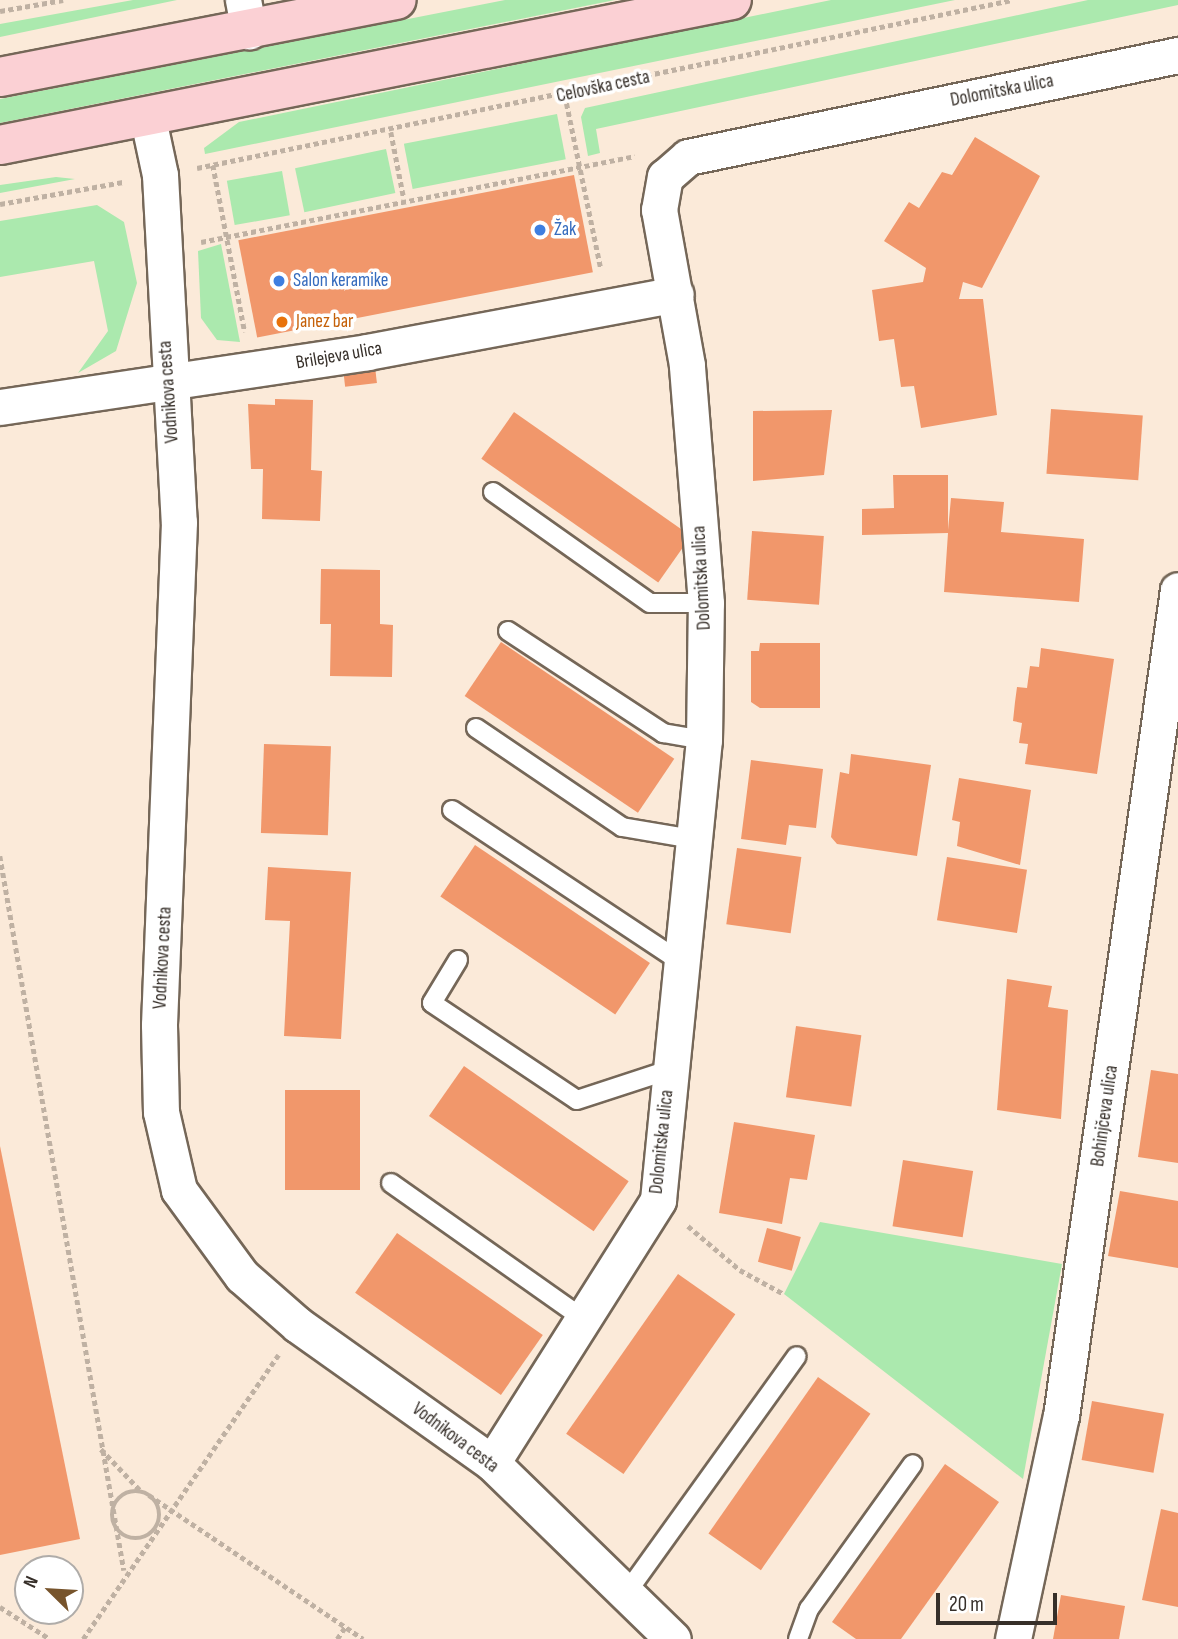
<!DOCTYPE html>
<html>
<head>
<meta charset="utf-8">
<style>
  body { margin:0 }
  #map { position:relative; width:1178px; height:1639px; overflow:hidden; background:#fbead9; font-family:"Sofia Sans Condensed",sans-serif }
  div>[style] { position:absolute }
  .green>* { inset:0; background:#abe9ae; transform-origin:0 0 }
  .building>* { inset:0; background:#f1976b; transform-origin:0 0 }
  .path>* { height:4.5px; margin-top:-2.25px; transform-origin:0; background:repeating-linear-gradient(90deg,#bfb1a3 0 5px,transparent 0 8.5px) }
  .path>.ring { margin:-2.25px; padding:0; box-sizing:content-box; background:none; border:4.5px solid #bfb1a3; border-radius:50% }
  .roads { filter:drop-shadow(2px 0 #756758) drop-shadow(-2px 0 #756758) drop-shadow(0 2px #756758) drop-shadow(0 -2px #756758) }
  .service>* { height:18px; margin:-9px; padding:0 9px; transform-origin:9px; border-radius:9px; background:#fff }
  .minor>* { height:35px; margin:-17.5px; padding:0 17.5px; transform-origin:17.5px; border-radius:17.5px; background:#fff }
  .primary>* { height:38px; margin:-19px; padding:0 19px; transform-origin:19px; border-radius:19px; background:#fbd0d4 }
  .dots>* { width:19px; height:19px; translate:-50% -50%; box-sizing:border-box; border:4px solid #fff; border-radius:50% }
  span { translate:-50% -50%; white-space:nowrap; text-align:center; line-height:1.15; -webkit-text-stroke:7px #fff; paint-order:stroke }
  .street-label { font-size:19px; color:#362f29 }
  .shop-label { font-size:19px; color:#366cbe }
  .left { translate:0 -50%; text-align:left }
  .food-label { font-size:19px; color:#c56008 }
  .north { position:absolute; left:14px; top:1555px; width:70px; height:70px; box-sizing:border-box; background:#fff; border:2px solid #afaca9; border-radius:50%; rotate:294deg; font-size:19px; font-weight:700; line-height:28px; text-align:center; color:#362f29 }
  .north::after { content:''; display:block; margin:auto; width:24px; height:32px; background:#77542c; clip-path:polygon(50% 0,100% 100%,50% 72%,0 100%) }
  .scale { position:absolute; left:936px; top:1593px; width:121px; height:32px; box-sizing:border-box; border:4px solid #362f29; border-top:0; padding-left:9px; font-size:21px; line-height:24px; white-space:nowrap; color:#362f29; -webkit-text-stroke:5px #fff; paint-order:stroke }
</style>
</head>
<body>
<div id="map">
  <div class="green">
    <div style="clip-path:polygon(133px 0,177px 0,0 37px,0 24px)"></div>
    <div style="clip-path:polygon(505px 0,615px 0,0 123px,0 99px)"></div>
    <div style="clip-path:polygon(831px 0,955px 0,205px 154px,204px 148px,239px 122px)"></div>
    <div style="clip-path:polygon(1088px 0,1178px 0,1178px 5px,596px 129px,600px 153px,588px 156px,581px 117px,585px 108px)"></div>
    <div style="left:557px;top:114px;width:46px;height:156px;rotate:79deg"></div>
    <div style="left:386px;top:149px;width:45px;height:93px;rotate:78deg"></div>
    <div style="left:282px;top:171px;width:45px;height:56px;rotate:80deg"></div>
    <div style="clip-path:polygon(56px 177px,75px 179px,0 193px,0 185px)"></div>
    <div style="clip-path:polygon(97px 205px,124px 222px,137px 283px,116px 351px,78px 373px,108px 331px,94px 261px,0 277px,0 221px)"></div>
    <div style="clip-path:polygon(221px 244px,240px 342px,217px 340px,201px 318px,198px 251px)"></div>
    <div style="clip-path:polygon(820px 1222px,1062px 1264px,1023px 1479px,784px 1294px)"></div>
  </div>
  <div class="building">
    <div style="clip-path:polygon(975px 137px,1040px 176px,982px 288px,963px 282px,959px 299px,983px 299px,997px 415px,921px 428px,914px 386px,901px 387px,894px 339px,879px 341px,872px 290px,923px 282px,926px 268px,884px 241px,909px 202px,919px 208px,942px 172px,952px 175px)"></div>
    <div style="left:574px;top:175px;width:99px;height:342px;rotate:79deg"></div>
    <div style="left:375px;top:367px;width:16px;height:32px;rotate:83deg"></div>
    <div style="clip-path:polygon(275px 399px,313px 400px,311px 470px,322px 471px,320px 521px,262px 519px,263px 469px,251px 469px,248px 404px,275px 405px)"></div>
    <div style="left:1051px;top:409px;width:92px;height:65px;rotate:4deg"></div>
    <div style="clip-path:polygon(832px 410px,824px 475px,753px 481px,753px 411px)"></div>
    <div style="left:514px;top:412px;width:216px;height:57px;rotate:35deg"></div>
    <div style="clip-path:polygon(893px 475px,948px 475px,948px 530px,951px 498px,1004px 502px,1001px 532px,1084px 539px,1079px 602px,944px 592px,948px 533px,862px 535px,862px 509px,894px 508px)"></div>
    <div style="left:752px;top:531px;width:72px;height:69px;rotate:4deg"></div>
    <div style="clip-path:polygon(321px 569px,380px 570px,380px 624px,393px 625px,392px 677px,330px 676px,331px 624px,320px 624px)"></div>
    <div style="left:501px;top:642px;width:209px;height:65px;rotate:34deg"></div>
    <div style="clip-path:polygon(760px 643px,820px 643px,820px 708px,760px 708px,751px 702px,751px 651px,759px 651px)"></div>
    <div style="clip-path:polygon(1041px 648px,1114px 659px,1097px 774px,1025px 764px,1028px 744px,1019px 743px,1022px 723px,1013px 721px,1015px 702px,1017px 687px,1027px 688px,1030px 666px,1039px 667px)"></div>
    <div style="left:264px;top:744px;width:67px;height:89px;rotate:2deg"></div>
    <div style="clip-path:polygon(851px 754px,931px 765px,917px 856px,837px 844px,831px 837px,840px 772px,849px 774px)"></div>
    <div style="clip-path:polygon(751px 760px,823px 769px,816px 828px,789px 825px,786px 845px,741px 839px)"></div>
    <div style="clip-path:polygon(959px 778px,1031px 790px,1020px 865px,957px 846px,960px 822px,952px 820px)"></div>
    <div style="left:475px;top:845px;width:211px;height:62px;rotate:34deg"></div>
    <div style="left:737px;top:848px;width:65px;height:77px;rotate:8deg"></div>
    <div style="left:947px;top:857px;width:81px;height:64px;rotate:9deg"></div>
    <div style="clip-path:polygon(268px 867px,351px 872px,341px 1039px,284px 1036px,290px 921px,265px 920px)"></div>
    <div style="clip-path:polygon(1007px 979px,1052px 986px,1048px 1007px,1068px 1010px,1061px 1119px,997px 1110px)"></div>
    <div style="left:796px;top:1026px;width:66px;height:72px;rotate:8deg"></div>
    <div style="left:464px;top:1066px;width:201px;height:61px;rotate:35deg"></div>
    <div style="clip-path:polygon(1151px 1070px,1178px 1074px,1178px 1163px,1138px 1157px)"></div>
    <div style="left:285px;top:1090px;width:75px;height:100px"></div>
    <div style="clip-path:polygon(734px 1122px,815px 1135px,807px 1180px,790px 1178px,782px 1224px,719px 1213px)"></div>
    <div style="clip-path:polygon(0 1146px,80px 1539px,0 1555px)"></div>
    <div style="left:903px;top:1160px;width:71px;height:67px;rotate:9deg"></div>
    <div style="clip-path:polygon(1120px 1191px,1178px 1201px,1178px 1268px,1108px 1256px)"></div>
    <div style="left:767px;top:1228px;width:35px;height:35px;rotate:15deg"></div>
    <div style="left:397px;top:1233px;width:178px;height:73px;rotate:35deg"></div>
    <div style="left:678px;top:1274px;width:70px;height:195px;rotate:35deg"></div>
    <div style="left:818px;top:1377px;width:64px;height:191px;rotate:35deg"></div>
    <div style="left:1092px;top:1401px;width:73px;height:60px;rotate:10deg"></div>
    <div style="clip-path:polygon(945px 1464px,999px 1502px,901px 1639px,856px 1639px,832px 1622px)"></div>
    <div style="clip-path:polygon(1161px 1509px,1178px 1513px,1178px 1607px,1142px 1600px)"></div>
    <div style="clip-path:polygon(1061px 1595px,1125px 1606px,1119px 1639px,1053px 1639px)"></div>
  </div>
  <div class="path">
    <div style="left:0;top:11px;width:64px;rotate:-9.9deg"></div>
    <div style="left:565px;top:95px;width:178px;rotate:78.3deg"></div>
    <div style="left:391px;top:132px;width:68px;rotate:79deg"></div>
    <div style="left:213px;top:165px;width:170px;rotate:79.2deg"></div>
    <div style="left:197px;top:168px;width:832px;rotate:-11.65deg"></div>
    <div style="left:0;top:204px;width:125px;rotate:-10.1deg"></div>
    <div style="left:201px;top:242px;width:442px;rotate:-11.2deg"></div>
    <div style="left:0;top:856px;width:725px;rotate:80.15deg"></div>
    <div style="left:688px;top:1226px;width:68px;rotate:40.2deg"></div>
    <div style="left:740px;top:1270px;width:50px;rotate:28.6deg"></div>
    <div style="left:101px;top:1449px;width:58px;rotate:46.4deg"></div>
    <div class="ring" style="left:112px;top:1491px;width:43.5px;height:43.5px"></div>
    <div style="left:149px;top:1495px;width:258px;rotate:33.9deg"></div>
    <div style="left:0;top:1607px;width:59px;rotate:32.6deg"></div>
    <div style="left:83px;top:1639px;width:345px;rotate:-55.5deg"></div>
    <div style="left:337px;top:1639px;width:14px;rotate:-56deg"></div>
  </div>
  <div class="roads">
    <div class="service">
      <div style="left:493px;top:492px;width:192px;rotate:35.3deg"></div>
      <div style="left:650px;top:603px;width:56px"></div>
      <div style="left:508px;top:631px;width:186px;rotate:33.3deg"></div>
      <div style="left:663px;top:733px;width:42px;rotate:9.7deg"></div>
      <div style="left:476px;top:728px;width:176px;rotate:34.1deg"></div>
      <div style="left:622px;top:827px;width:71px;rotate:9.7deg"></div>
      <div style="left:452px;top:810px;width:273px;rotate:33.6deg"></div>
      <div style="left:458px;top:960px;width:50px;rotate:121.2deg"></div>
      <div style="left:432px;top:1003px;width:174px;rotate:33.8deg"></div>
      <div style="left:577px;top:1100px;width:97px;rotate:-18.1deg"></div>
      <div style="left:391px;top:1183px;width:237px;rotate:35.2deg"></div>
      <div style="left:625px;top:1595px;width:294px;rotate:-54.3deg"></div>
      <div style="left:798px;top:1639px;width:32px;rotate:-70deg"></div>
      <div style="left:809px;top:1609px;width:178px;rotate:-54.4deg"></div>
    </div>
    <div class="minor">
      <div style="left:243px;top:0;width:32px;rotate:79deg"></div>
      <div style="left:148px;top:119px;width:57px;rotate:77.9deg"></div>
      <div style="left:160px;top:175px;width:348px;rotate:86.9deg"></div>
      <div style="left:179px;top:522px;width:503px;rotate:92.28deg"></div>
      <div style="left:159px;top:1025px;width:87px;rotate:88.7deg"></div>
      <div style="left:161px;top:1112px;width:80px;rotate:77deg"></div>
      <div style="left:179px;top:1190px;width:107px;rotate:53.8deg"></div>
      <div style="left:242px;top:1276px;width:74px;rotate:41.2deg"></div>
      <div style="left:298px;top:1325px;width:238px;rotate:35.4deg"></div>
      <div style="left:492px;top:1463px;width:252px;rotate:44.2deg"></div>
      <div style="left:0;top:407px;width:371px;rotate:-8.5deg"></div>
      <div style="left:367px;top:352px;width:314px;rotate:-10.6deg"></div>
      <div style="left:492px;top:1463px;width:311px;rotate:-57.7deg"></div>
      <div style="left:658px;top:1200px;width:462px;rotate:-84.3deg"></div>
      <div style="left:704px;top:740px;width:137px;rotate:-89.2deg"></div>
      <div style="left:706px;top:603px;width:239px;rotate:-94.6deg"></div>
      <div style="left:687px;top:365px;width:158px;rotate:-100.2deg"></div>
      <div style="left:659px;top:210px;width:34px;rotate:-80deg"></div>
      <div style="left:665px;top:177px;width:30px;rotate:-41deg"></div>
      <div style="left:688px;top:157px;width:501px;rotate:-11.76deg"></div>
      <div style="left:1013px;top:1639px;width:228px;rotate:-77.9deg"></div>
      <div style="left:1061px;top:1416px;width:834px;rotate:-81.94deg"></div>
    </div>
    <div class="primary">
      <div style="left:0;top:77px;width:404px;rotate:-11deg"></div>
      <div style="left:0;top:145px;width:746px;rotate:-11.2deg"></div>
    </div>
  </div>
  <div class="dots">
    <div style="left:540px;top:230px;background:#3f7fe0"></div>
    <div style="left:279px;top:281px;background:#3f7fe0"></div>
    <div style="left:282px;top:322px;background:#e8710a"></div>
  </div>
  <div class="street-label">
    <span style="left:603px;top:87px;rotate:-12deg">Celovška cesta</span>
    <span style="left:1002px;top:91px;rotate:-11deg">Dolomitska ulica</span>
    <span style="left:339px;top:356px;rotate:-10deg">Brilejeva ulica</span>
    <span style="left:169px;top:392px;rotate:-94deg">Vodnikova cesta</span>
    <span style="left:702px;top:578px;rotate:-93deg">Dolomitska ulica</span>
    <span style="left:163px;top:958px;rotate:-87deg">Vodnikova cesta</span>
    <span style="left:1105px;top:1116px;rotate:-82deg">Bohinjčeva ulica</span>
    <span style="left:662px;top:1142px;rotate:-84deg">Dolomitska ulica</span>
    <span style="left:455px;top:1438px;rotate:37deg">Vodnikova cesta</span>
  </div>
  <div class="shop-label">
    <span class="left" style="left:554px;top:230px">Žak</span>
    <span class="left" style="left:293px;top:281px">Salon keramike</span>
  </div>
  <div class="food-label">
    <span class="left" style="left:296px;top:322px">Janez bar</span>
  </div>
  <div class="north">N</div>
  <div class="scale">20 m</div>
</div>
</body>
</html>
